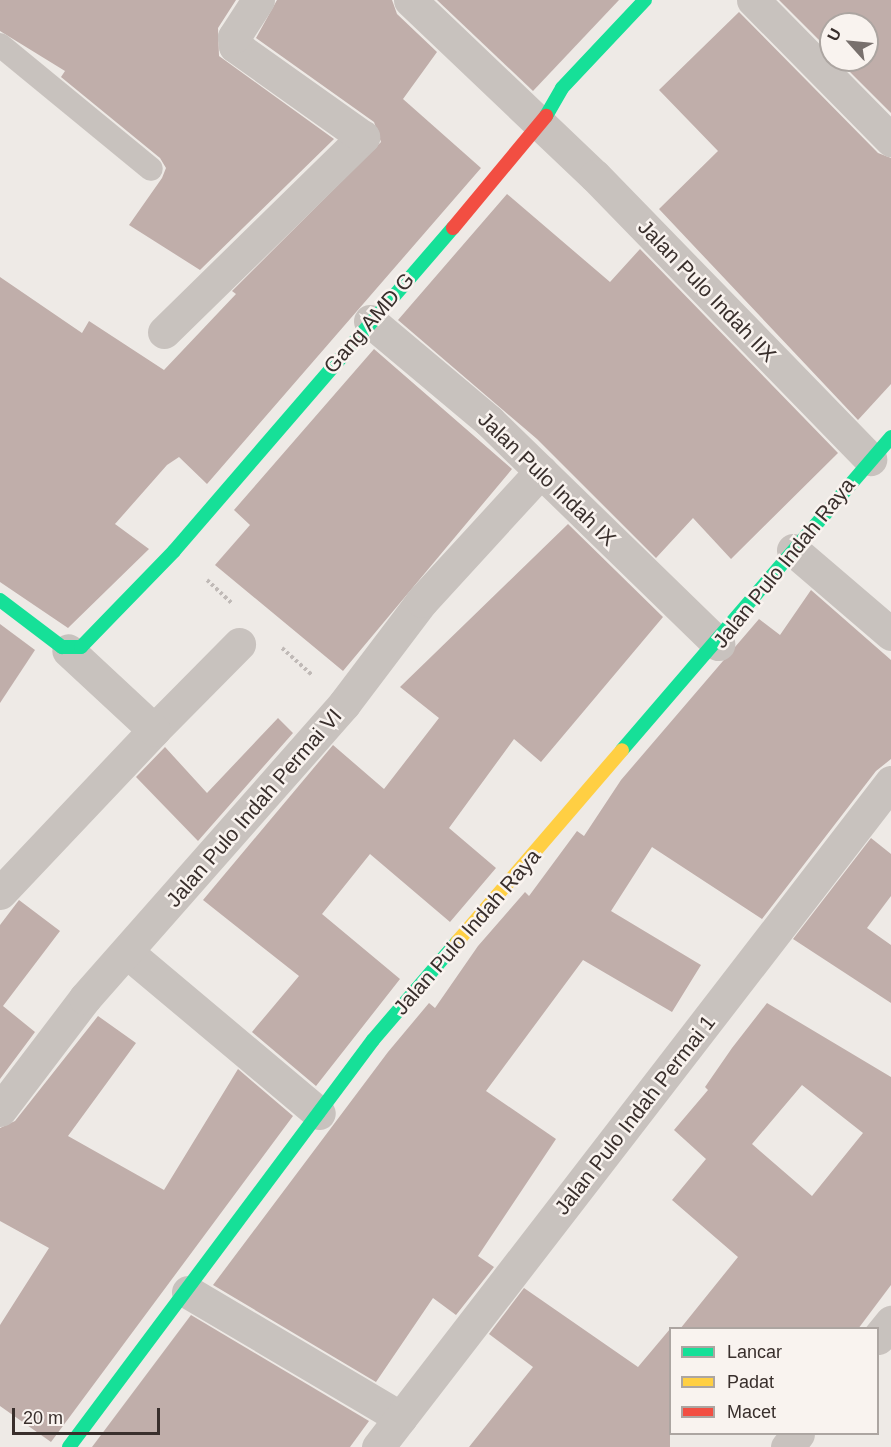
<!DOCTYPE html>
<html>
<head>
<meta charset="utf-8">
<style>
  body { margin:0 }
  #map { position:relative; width:891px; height:1447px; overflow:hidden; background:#eeeae6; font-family:Arial,sans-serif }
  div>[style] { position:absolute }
  .building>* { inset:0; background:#c0aeaa }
  .path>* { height:4px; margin-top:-2px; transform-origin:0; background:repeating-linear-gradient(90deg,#c0bab7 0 3px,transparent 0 6px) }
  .lane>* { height:24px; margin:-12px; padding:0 12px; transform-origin:12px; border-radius:12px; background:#c8c2be }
  .street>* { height:33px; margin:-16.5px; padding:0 16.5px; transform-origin:16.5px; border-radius:16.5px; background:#c8c2be }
  .fast>* { height:14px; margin:-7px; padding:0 7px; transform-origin:7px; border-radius:7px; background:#16e098 }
  .slow>* { height:14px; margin:-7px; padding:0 7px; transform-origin:7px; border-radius:7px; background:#ffcf43 }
  .jam>* { height:14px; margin:-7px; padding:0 7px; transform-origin:7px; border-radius:7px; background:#f24e42 }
  span { translate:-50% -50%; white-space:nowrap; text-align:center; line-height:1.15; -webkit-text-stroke:5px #f9f3ef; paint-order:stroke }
  .street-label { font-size:21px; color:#392f2c }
  .legend { position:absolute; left:669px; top:1327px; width:210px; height:108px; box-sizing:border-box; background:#f9f3ef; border:2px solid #aca5a1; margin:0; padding:8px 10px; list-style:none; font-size:18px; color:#392f2c }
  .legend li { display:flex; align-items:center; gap:12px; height:30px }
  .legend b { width:30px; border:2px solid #aca5a1 }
  .north { position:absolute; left:819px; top:12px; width:60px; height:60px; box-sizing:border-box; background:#f9f3ef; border:2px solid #aca5a1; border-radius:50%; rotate:297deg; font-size:16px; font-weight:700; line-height:24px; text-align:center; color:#392f2c }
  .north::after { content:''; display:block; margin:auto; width:21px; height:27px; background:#78706d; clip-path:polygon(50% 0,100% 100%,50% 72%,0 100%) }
  .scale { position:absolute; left:12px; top:1408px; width:148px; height:27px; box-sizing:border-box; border:3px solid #392f2c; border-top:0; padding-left:8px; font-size:18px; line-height:21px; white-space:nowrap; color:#392f2c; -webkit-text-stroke:4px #f9f3ef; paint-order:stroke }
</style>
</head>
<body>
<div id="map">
  <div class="building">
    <div style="clip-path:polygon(0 0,236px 0,218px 28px,219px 56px,334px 139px,200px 270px,129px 225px,162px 178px,166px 168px,160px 158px,61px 77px,65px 71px,0 31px)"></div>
    <div style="clip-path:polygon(277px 0,392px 0,397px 14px,437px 52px,403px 99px,481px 168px,207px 484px,179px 457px,167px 465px,115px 524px,149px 549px,68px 628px,0 582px,0 277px,82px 333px,89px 321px,164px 370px,236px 294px,232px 291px,381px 142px,374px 122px,256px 38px)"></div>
    <div style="clip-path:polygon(437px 0,619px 0,533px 91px)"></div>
    <div style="clip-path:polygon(779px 0,891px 0,891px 113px,838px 60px,867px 60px,867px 24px,831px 24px,831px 52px)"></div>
    <div style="clip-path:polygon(739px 12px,878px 153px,891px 158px,891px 384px,858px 420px,659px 209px,718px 151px,659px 90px)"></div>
    <div style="clip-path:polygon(507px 194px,610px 282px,640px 249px,838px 453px,731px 559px,693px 518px,656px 558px,537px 439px,398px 320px)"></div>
    <div style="clip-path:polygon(374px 349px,512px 469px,343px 671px,215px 565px,250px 525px,234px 510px)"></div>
    <div style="clip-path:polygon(568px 524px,663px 617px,541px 762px,514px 739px,449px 828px,496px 868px,450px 922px,370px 854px,322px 914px,400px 979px,316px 1086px,252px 1032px,299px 976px,203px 900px,333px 745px,384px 789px,439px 718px,400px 687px)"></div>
    <div style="clip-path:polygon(811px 590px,891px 660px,891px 759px,876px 771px,762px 919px,652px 847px,611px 911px,701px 965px,672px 1012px,583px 960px,486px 1091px,556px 1139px,478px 1256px,494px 1267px,456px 1315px,433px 1298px,376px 1382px,213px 1285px,388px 1052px,429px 1003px,435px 1008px,478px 946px,525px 892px,529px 896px,577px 831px,584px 836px,621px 780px,759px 619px,780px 635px)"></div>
    <div style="clip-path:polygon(0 624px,35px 650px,0 703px)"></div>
    <div style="clip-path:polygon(278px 718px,293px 733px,198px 841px,136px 777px,165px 747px,207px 793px)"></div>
    <div style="clip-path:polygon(871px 838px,891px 854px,891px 896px,867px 928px,891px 945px,891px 1003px,793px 939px)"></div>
    <div style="clip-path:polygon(19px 900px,60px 931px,3px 1006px,35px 1032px,0 1079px,0 925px)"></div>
    <div style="clip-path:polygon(evenodd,767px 1003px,891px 1077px,891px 1285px,858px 1329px,680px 1329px,738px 1257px,672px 1200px,706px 1159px,674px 1130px,708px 1090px,705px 1087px,732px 1048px,767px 1003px,802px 1085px,863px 1133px,812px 1196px,752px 1144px,802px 1085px)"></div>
    <div style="clip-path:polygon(98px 1016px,136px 1043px,68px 1136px,164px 1190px,238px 1069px,293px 1116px,51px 1442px,0 1406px,0 1325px,49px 1248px,0 1221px,0 1128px,15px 1121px)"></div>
    <div style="clip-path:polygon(524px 1288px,638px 1367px,670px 1329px,670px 1447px,469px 1447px,533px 1367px,489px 1334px)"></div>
    <div style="clip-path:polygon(191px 1315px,369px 1421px,350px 1447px,92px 1447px)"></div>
  </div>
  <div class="path">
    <div style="left:207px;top:580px;width:34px;rotate:43deg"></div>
    <div style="left:282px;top:648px;width:40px;rotate:42deg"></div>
  </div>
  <div class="lane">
    <div style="left:0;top:45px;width:195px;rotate:39.4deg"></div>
  </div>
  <div class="street">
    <div style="left:410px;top:0;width:255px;rotate:43.6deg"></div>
    <div style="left:595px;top:176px;width:395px;rotate:45.8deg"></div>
    <div style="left:753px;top:0;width:197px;rotate:45.4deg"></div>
    <div style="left:370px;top:321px;width:155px;rotate:40deg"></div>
    <div style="left:489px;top:421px;width:320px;rotate:44.2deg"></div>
    <div style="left:164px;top:332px;width:279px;rotate:-44.4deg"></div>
    <div style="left:363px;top:137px;width:157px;rotate:-144.6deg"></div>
    <div style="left:235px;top:46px;width:9px;rotate:-96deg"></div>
    <div style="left:234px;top:37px;width:44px;rotate:-57deg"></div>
    <div style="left:793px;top:550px;width:129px;rotate:40.6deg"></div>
    <div style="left:154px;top:730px;width:121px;rotate:-45.3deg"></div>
    <div style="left:0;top:893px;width:224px;rotate:-46.6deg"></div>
    <div style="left:154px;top:730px;width:117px;rotate:-137.1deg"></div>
    <div style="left:128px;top:953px;width:249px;rotate:40deg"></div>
    <div style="left:0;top:1110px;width:141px;rotate:-52.8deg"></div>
    <div style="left:85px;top:998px;width:392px;rotate:-48.6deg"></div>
    <div style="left:344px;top:704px;width:129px;rotate:-52.9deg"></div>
    <div style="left:422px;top:601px;width:176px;rotate:-47.5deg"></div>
    <div style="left:188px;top:1292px;width:247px;rotate:30.6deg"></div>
    <div style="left:878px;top:1338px;width:21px;rotate:-51deg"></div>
    <div style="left:378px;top:1447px;width:840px;rotate:-52.35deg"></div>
    <div style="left:787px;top:1447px;width:17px;rotate:-50deg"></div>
  </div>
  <div class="fast">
    <div style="left:546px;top:116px;width:32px;rotate:-60deg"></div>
    <div style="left:562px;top:88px;width:121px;rotate:-46.7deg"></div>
    <div style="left:0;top:600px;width:78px;rotate:37.2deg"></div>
    <div style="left:62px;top:647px;width:19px"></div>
    <div style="left:81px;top:647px;width:134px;rotate:-45.9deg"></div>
    <div style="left:174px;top:551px;width:427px;rotate:-49.2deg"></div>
    <div style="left:622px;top:750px;width:413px;rotate:-49.3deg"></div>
    <div style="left:69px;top:1447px;width:508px;rotate:-53.24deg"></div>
    <div style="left:373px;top:1040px;width:129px;rotate:-49.4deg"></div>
  </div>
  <div class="slow">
    <div style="left:457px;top:942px;width:253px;rotate:-49.3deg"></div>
  </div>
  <div class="jam">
    <div style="left:453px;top:228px;width:146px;rotate:-50.3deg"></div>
  </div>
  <div class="street-label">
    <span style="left:707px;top:291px;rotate:46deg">Jalan Pulo Indah IIX</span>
    <span style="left:369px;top:323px;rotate:-49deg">Gang AMD G</span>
    <span style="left:547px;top:479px;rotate:44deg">Jalan Pulo Indah IX</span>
    <span style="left:784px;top:563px;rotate:-51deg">Jalan Pulo Indah Raya</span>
    <span style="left:254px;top:808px;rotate:-49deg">Jalan Pulo Indah Permai VI</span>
    <span style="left:467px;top:932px;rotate:-49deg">Jalan Pulo Indah Raya</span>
    <span style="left:635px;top:1115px;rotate:-52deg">Jalan Pulo Indah Permai 1</span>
  </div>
  <ul class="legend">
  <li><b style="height:8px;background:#16e098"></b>Lancar</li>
  <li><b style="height:8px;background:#ffcf43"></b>Padat</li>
  <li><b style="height:8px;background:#f24e42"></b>Macet</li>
  </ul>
  <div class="north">U</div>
  <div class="scale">20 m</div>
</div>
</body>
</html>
